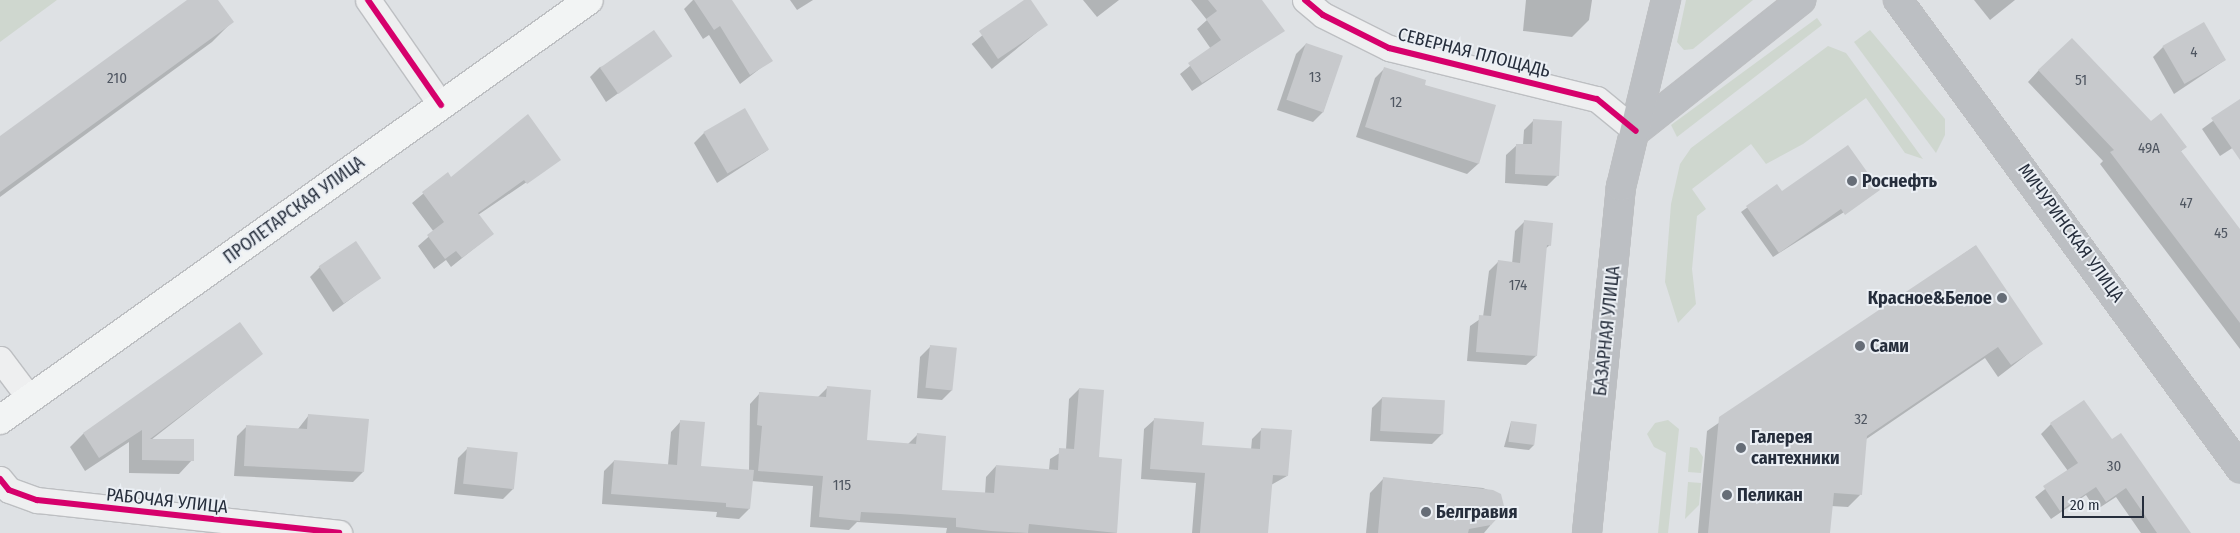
<!DOCTYPE html>
<html>
<head>
<meta charset="utf-8">
<style>
  body { margin:0 }
  #map { position:relative; width:2240px; height:533px; overflow:hidden; background:#dee1e4; font-family:"Fira Sans Condensed",sans-serif }
  div>[style] { position:absolute }
  .green>* { inset:0; background:#cfd7cf }
  .shadow>* { inset:0; background:#0003; transform-origin:0 0 }
  .building>* { inset:0; background:#c7c9cc; transform-origin:0 0 }
  .roads { filter:drop-shadow(1px 0 #bdbfc2) drop-shadow(-1px 0 #bdbfc2) drop-shadow(0 1px #bdbfc2) drop-shadow(0 -1px #bdbfc2) }
  .minor>* { height:25px; margin:-12.5px; padding:0 12.5px; transform-origin:12.5px; border-radius:12.5px; background:#eeeff0 }
  .secondary>* { height:28px; margin:-14px; padding:0 14px; transform-origin:14px; border-radius:14px; background:#bcbfc3 }
  .primary>* { height:28px; margin:-14px; padding:0 14px; transform-origin:14px; border-radius:14px; background:#f2f4f4 }
  .cycleway>* { height:6px; margin:-3px; padding:0 3px; transform-origin:3px; border-radius:3px; background:#d6006c }
  .dots>* { width:14px; height:14px; translate:-50% -50%; box-sizing:border-box; border:2px solid #ebeff4; border-radius:50% }
  span { translate:-50% -50%; white-space:nowrap; text-align:center; line-height:1.15; -webkit-text-stroke:4px #ebeff4; paint-order:stroke }
  .number-label { font-size:15px; color:#4f5661 }
  .number-label span { -webkit-text-stroke-width:0 }
  .street-label { font-size:18px; color:#262e3c }
  .poi-label { font-size:18px; color:#262e3c; font-weight:700 }
  .left { translate:0 -50%; text-align:left }
  .right { translate:-100% -50%; text-align:right }
  .scale { position:absolute; left:2062px; top:496px; width:82px; height:22px; box-sizing:border-box; border:2px solid #262e3c; border-top:0; padding-left:6px; font-size:15px; line-height:18px; white-space:nowrap; color:#262e3c; -webkit-text-stroke:4px #ebeff4; paint-order:stroke }
</style>
</head>
<body>
<div id="map">
  <div class="green">
    <div style="clip-path:polygon(0 0,57px 0,0 42px)"></div>
    <div style="clip-path:polygon(1686px 0,1753px 0,1693px 49px,1684px 50px,1677px 42px)"></div>
    <div style="clip-path:polygon(1817px 18px,1822px 25px,1677px 137px,1671px 125px)"></div>
    <div style="clip-path:polygon(1870px 30px,1945px 119px,1945px 135px,1936px 153px,1854px 42px)"></div>
    <div style="clip-path:polygon(1828px 46px,1846px 53px,1923px 159px,1905px 153px,1866px 98px,1803px 144px,1766px 164px,1751px 144px,1692px 189px,1706px 209px,1697px 216px,1692px 269px,1696px 304px,1678px 323px,1665px 282px,1671px 204px,1680px 164px,1691px 148px)"></div>
    <div style="clip-path:polygon(1668px 420px,1679px 429px,1668px 533px,1658px 533px,1666px 453px,1654px 447px,1647px 434px,1655px 423px)"></div>
    <div style="clip-path:polygon(1690px 447px,1697px 448px,1703px 457px,1701px 473px,1688px 472px)"></div>
    <div style="clip-path:polygon(1688px 482px,1701px 483px,1699px 505px,1685px 519px)"></div>
  </div>
  <div class="shadow">
    <div style="clip-path:polygon(189px 0,216px 0,232px 22px,212px 42px,0 197px,0 138px)"></div>
    <div style="clip-path:polygon(693px 0,731px 0,771px 60px,740px 84px,709px 35px,703px 39px,684px 9px)"></div>
    <div style="clip-path:polygon(790px 0,813px 0,797px 10px)"></div>
    <div style="left:1026px;top:0;width:32px;height:70px;rotate:51deg"></div>
    <div style="clip-path:polygon(1083px 0,1119px 0,1097px 17px)"></div>
    <div style="clip-path:polygon(1191px 0,1259px 0,1283px 31px,1192px 91px,1180px 74px,1211px 49px,1197px 29px,1207px 20px)"></div>
    <div style="clip-path:polygon(1526px 0,1592px 0,1589px 20px,1572px 37px,1523px 31px)"></div>
    <div style="clip-path:polygon(1974px 0,2015px 0,1990px 20px)"></div>
    <div style="clip-path:polygon(1306px 44px,1342px 56px,1323px 112px,1313px 122px,1277px 110px,1296px 54px)"></div>
    <div style="clip-path:polygon(2163px 47px,2225px 60px,2174px 94px,2153px 57px)"></div>
    <div style="clip-path:polygon(670px 56px,606px 102px,590px 77px,600px 67px)"></div>
    <div style="clip-path:polygon(1385px 68px,1423px 85px,1494px 106px,1478px 164px,1467px 174px,1356px 137px,1375px 78px)"></div>
    <div style="clip-path:polygon(2039px 70px,2151px 122px,2186px 147px,2180px 152px,2240px 235px,2240px 349px,2100px 164px,2103px 161px,2028px 82px)"></div>
    <div style="clip-path:polygon(2240px 101px,2240px 143px,2220px 156px,2202px 129px)"></div>
    <div style="clip-path:polygon(1534px 120px,1558px 175px,1547px 186px,1505px 183px,1506px 155px,1517px 145px,1523px 145px,1524px 130px)"></div>
    <div style="clip-path:polygon(704px 133px,768px 150px,717px 183px,694px 143px)"></div>
    <div style="clip-path:polygon(559px 160px,478px 215px,492px 234px,451px 267px,446px 260px,434px 269px,418px 246px,434px 232px,412px 203px,447px 174px,450px 178px)"></div>
    <div style="clip-path:polygon(1777px 186px,1782px 193px,1879px 190px,1773px 257px,1741px 212px)"></div>
    <div style="clip-path:polygon(1525px 221px,1550px 245px,1545px 249px,1536px 356px,1526px 365px,1467px 361px,1470px 326px,1483px 317px,1489px 271px,1498px 262px,1512px 264px,1515px 231px)"></div>
    <div style="clip-path:polygon(1975px 246px,2041px 344px,1998px 377px,1985px 358px,1865px 440px,1860px 495px,1848px 507px,1831px 506px,1829px 533px,1698px 533px,1707px 431px)"></div>
    <div style="clip-path:polygon(320px 267px,379px 278px,333px 312px,310px 277px)"></div>
    <div style="clip-path:polygon(239px 324px,261px 354px,151px 440px,192px 460px,179px 474px,129px 473px,129px 442px,85px 471px,70px 447px,83px 434px)"></div>
    <div style="clip-path:polygon(930px 347px,952px 390px,942px 400px,917px 398px,920px 357px)"></div>
    <div style="clip-path:polygon(828px 387px,865px 441px,908px 444px,917px 435px,941px 491px,985px 494px,986px 477px,996px 466px,1049px 470px,1050px 459px,1066px 449px,1069px 399px,1079px 389px,1098px 458px,1120px 460px,1116px 533px,946px 533px,947px 528px,857px 522px,849px 530px,810px 527px,813px 486px,751px 481px,749px 509px,739px 519px,716px 517px,717px 512px,602px 504px,604px 471px,614px 461px,668px 465px,671px 432px,681px 421px,700px 467px,749px 471px,750px 404px,760px 393px,817px 398px)"></div>
    <div style="clip-path:polygon(1382px 398px,1442px 434px,1432px 444px,1370px 441px,1372px 408px)"></div>
    <div style="clip-path:polygon(309px 415px,363px 472px,353px 482px,234px 476px,237px 436px,247px 426px,298px 429px)"></div>
    <div style="clip-path:polygon(1154px 420px,1200px 447px,1251px 450px,1252px 439px,1262px 429px,1287px 476px,1271px 485px,1267px 533px,1192px 533px,1196px 483px,1141px 479px,1144px 429px)"></div>
    <div style="clip-path:polygon(1511px 422px,1534px 445px,1529px 450px,1504px 447px)"></div>
    <div style="clip-path:polygon(2051px 424px,2188px 533px,2141px 533px,2116px 497px,2096px 510px,2086px 495px,2051px 519px,2035px 497px,2068px 471px,2041px 434px)"></div>
    <div style="clip-path:polygon(468px 448px,513px 489px,503px 499px,454px 494px,458px 458px)"></div>
    <div style="clip-path:polygon(1384px 478px,1483px 488px,1500px 495px,1503px 510px,1484px 533px,1366px 533px,1370px 493px)"></div>
  </div>
  <div class="building">
    <div style="clip-path:polygon(187px 0,218px 0,234px 22px,0 192px,0 136px)"></div>
    <div style="clip-path:polygon(694px 0,732px 0,773px 61px,750px 75px,720px 26px,714px 30px)"></div>
    <div style="clip-path:polygon(1024px 0,1031px 0,1048px 25px,998px 59px,979px 31px)"></div>
    <div style="clip-path:polygon(1208px 0,1262px 0,1285px 31px,1202px 83px,1188px 63px,1221px 40px,1206px 19px,1217px 11px)"></div>
    <div style="left:2204px;top:22px;width:44px;height:48px;rotate:60deg"></div>
    <div style="left:654px;top:30px;width:32px;height:66px;rotate:55deg"></div>
    <div style="clip-path:polygon(2072px 38px,2151px 121px,2161px 113px,2187px 147px,2181px 151px,2240px 229px,2240px 323px,2110px 152px,2114px 150px,2038px 70px)"></div>
    <div style="left:1306px;top:43px;width:39px;height:60px;rotate:19deg"></div>
    <div style="clip-path:polygon(1384px 67px,1426px 80px,1425px 85px,1496px 105px,1479px 164px,1365px 127px)"></div>
    <div style="clip-path:polygon(2240px 99px,2240px 160px,2211px 118px)"></div>
    <div style="left:745px;top:108px;width:48px;height:48px;rotate:60deg"></div>
    <div style="clip-path:polygon(528px 114px,561px 160px,527px 184px,524px 180px,478px 213px,494px 234px,462px 258px,456px 251px,445px 259px,427px 235px,444px 222px,422px 192px,448px 172px,451px 177px)"></div>
    <div style="clip-path:polygon(1533px 119px,1562px 121px,1559px 176px,1515px 174px,1516px 144px,1532px 144px)"></div>
    <div style="clip-path:polygon(1848px 145px,1880px 190px,1845px 215px,1841px 209px,1779px 253px,1746px 206px,1777px 184px,1782px 191px)"></div>
    <div style="clip-path:polygon(1524px 220px,1553px 223px,1551px 246px,1547px 245px,1537px 356px,1476px 352px,1479px 315px,1491px 316px,1498px 260px,1520px 263px)"></div>
    <div style="left:356px;top:241px;width:45px;height:45px;rotate:56deg"></div>
    <div style="clip-path:polygon(1976px 245px,2043px 344px,2011px 365px,1998px 347px,1867px 436px,1862px 495px,1834px 493px,1830px 533px,1708px 533px,1719px 417px)"></div>
    <div style="clip-path:polygon(240px 322px,263px 354px,150px 439px,194px 439px,194px 461px,142px 460px,142px 430px,99px 458px,83px 433px)"></div>
    <div style="left:930px;top:345px;width:27px;height:43px;rotate:6deg"></div>
    <div style="clip-path:polygon(827px 386px,871px 390px,867px 440px,916px 444px,917px 433px,946px 436px,942px 490px,994px 493px,996px 465px,1058px 470px,1059px 448px,1074px 449px,1079px 388px,1104px 390px,1099px 457px,1122px 459px,1117px 533px,1029px 524px,1028px 533px,991px 531px,956px 527px,956px 518px,900px 514px,861px 512px,860px 521px,819px 517px,823px 476px,758px 471px,762px 426px,757px 425px,759px 392px,826px 397px)"></div>
    <div style="left:1382px;top:397px;width:63px;height:34px;rotate:3deg"></div>
    <div style="clip-path:polygon(2084px 400px,2112px 439px,2121px 433px,2191px 533px,2157px 533px,2126px 488px,2106px 502px,2096px 487px,2060px 511px,2043px 486px,2078px 463px,2050px 423px)"></div>
    <div style="clip-path:polygon(308px 414px,369px 419px,364px 472px,244px 466px,246px 425px,307px 429px)"></div>
    <div style="clip-path:polygon(1154px 418px,1204px 422px,1202px 445px,1260px 449px,1261px 428px,1292px 430px,1288px 476px,1273px 475px,1268px 533px,1200px 533px,1205px 473px,1150px 469px)"></div>
    <div style="clip-path:polygon(680px 420px,705px 422px,701px 466px,754px 470px,750px 509px,726px 507px,726px 503px,611px 494px,614px 460px,677px 465px)"></div>
    <div style="left:1511px;top:421px;width:26px;height:21px;rotate:7deg"></div>
    <div style="left:467px;top:447px;width:51px;height:37px;rotate:6deg"></div>
    <div style="clip-path:polygon(1383px 477px,1493px 490px,1501px 494px,1505px 510px,1491px 525px,1469px 529px,1468px 533px,1378px 533px)"></div>
  </div>
  <div class="roads">
    <div class="minor">
      <div style="left:368px;top:0;width:128px;rotate:55.2deg"></div>
      <div style="left:1305px;top:0;width:23px;rotate:40deg"></div>
      <div style="left:1323px;top:15px;width:74px;rotate:26.6deg"></div>
      <div style="left:1389px;top:48px;width:214px;rotate:13.8deg"></div>
      <div style="left:1597px;top:99px;width:50px;rotate:39.4deg"></div>
      <div style="left:0;top:359px;width:50px;rotate:53.1deg"></div>
      <div style="left:0;top:479px;width:14px;rotate:51deg"></div>
      <div style="left:9px;top:490px;width:30px;rotate:20deg"></div>
      <div style="left:37px;top:500px;width:304px;rotate:6.2deg"></div>
    </div>
    <div class="secondary">
      <div style="left:1898px;top:0;width:580px;rotate:53.84deg"></div>
      <div style="left:1636px;top:131px;width:211px;rotate:-38.4deg"></div>
      <div style="left:1587px;top:533px;width:348px;rotate:-84.4deg"></div>
      <div style="left:1621px;top:187px;width:192px;rotate:-76.5deg"></div>
    </div>
    <div class="primary">
      <div style="left:0;top:420px;width:723px;rotate:-35.49deg"></div>
    </div>
  </div>
  <div class="cycleway">
    <div style="left:368px;top:0;width:128px;rotate:55.2deg"></div>
    <div style="left:1305px;top:0;width:23px;rotate:40deg"></div>
    <div style="left:1323px;top:15px;width:74px;rotate:26.6deg"></div>
    <div style="left:1389px;top:48px;width:214px;rotate:13.8deg"></div>
    <div style="left:1597px;top:99px;width:50px;rotate:39.4deg"></div>
    <div style="left:0;top:479px;width:14px;rotate:51deg"></div>
    <div style="left:9px;top:490px;width:30px;rotate:20deg"></div>
    <div style="left:37px;top:500px;width:304px;rotate:6.2deg"></div>
  </div>
  <div class="dots">
    <div style="left:1852px;top:181px;background:#666d77"></div>
    <div style="left:2002px;top:298px;background:#666d77"></div>
    <div style="left:1860px;top:346px;background:#666d77"></div>
    <div style="left:1741px;top:448px;background:#666d77"></div>
    <div style="left:1727px;top:495px;background:#666d77"></div>
    <div style="left:1426px;top:512px;background:#666d77"></div>
  </div>
  <div class="number-label">
    <span style="left:2194px;top:53px">4</span>
    <span style="left:1315px;top:78px">13</span>
    <span style="left:117px;top:79px">210</span>
    <span style="left:2081px;top:81px">51</span>
    <span style="left:1396px;top:103px">12</span>
    <span style="left:2149px;top:149px">49А</span>
    <span style="left:2186px;top:204px">47</span>
    <span style="left:2221px;top:234px">45</span>
    <span style="left:1518px;top:286px">174</span>
    <span style="left:1861px;top:420px">32</span>
    <span style="left:2114px;top:467px">30</span>
    <span style="left:842px;top:486px">115</span>
  </div>
  <div class="street-label">
    <span style="left:1474px;top:53px;rotate:14deg">СЕВЕРНАЯ ПЛОЩАДЬ</span>
    <span style="left:294px;top:210px;rotate:-36deg">ПРОЛЕТАРСКАЯ УЛИЦА</span>
    <span style="left:2071px;top:233px;rotate:54deg">МИЧУРИНСКАЯ УЛИЦА</span>
    <span style="left:1607px;top:331px;rotate:-84deg">БАЗАРНАЯ УЛИЦА</span>
    <span style="left:167px;top:501px;rotate:6deg">РАБОЧАЯ УЛИЦА</span>
  </div>
  <div class="poi-label">
    <span class="left" style="left:1862px;top:181px">Роснефть</span>
    <span class="right" style="left:1992px;top:298px">Красное&amp;Белое</span>
    <span class="left" style="left:1870px;top:346px">Сами</span>
    <span class="left" style="left:1751px;top:448px">Галерея<br>сантехники</span>
    <span class="left" style="left:1737px;top:495px">Пеликан</span>
    <span class="left" style="left:1436px;top:512px">Белгравия</span>
  </div>
  <div class="scale">20 m</div>
</div>
</body>
</html>
